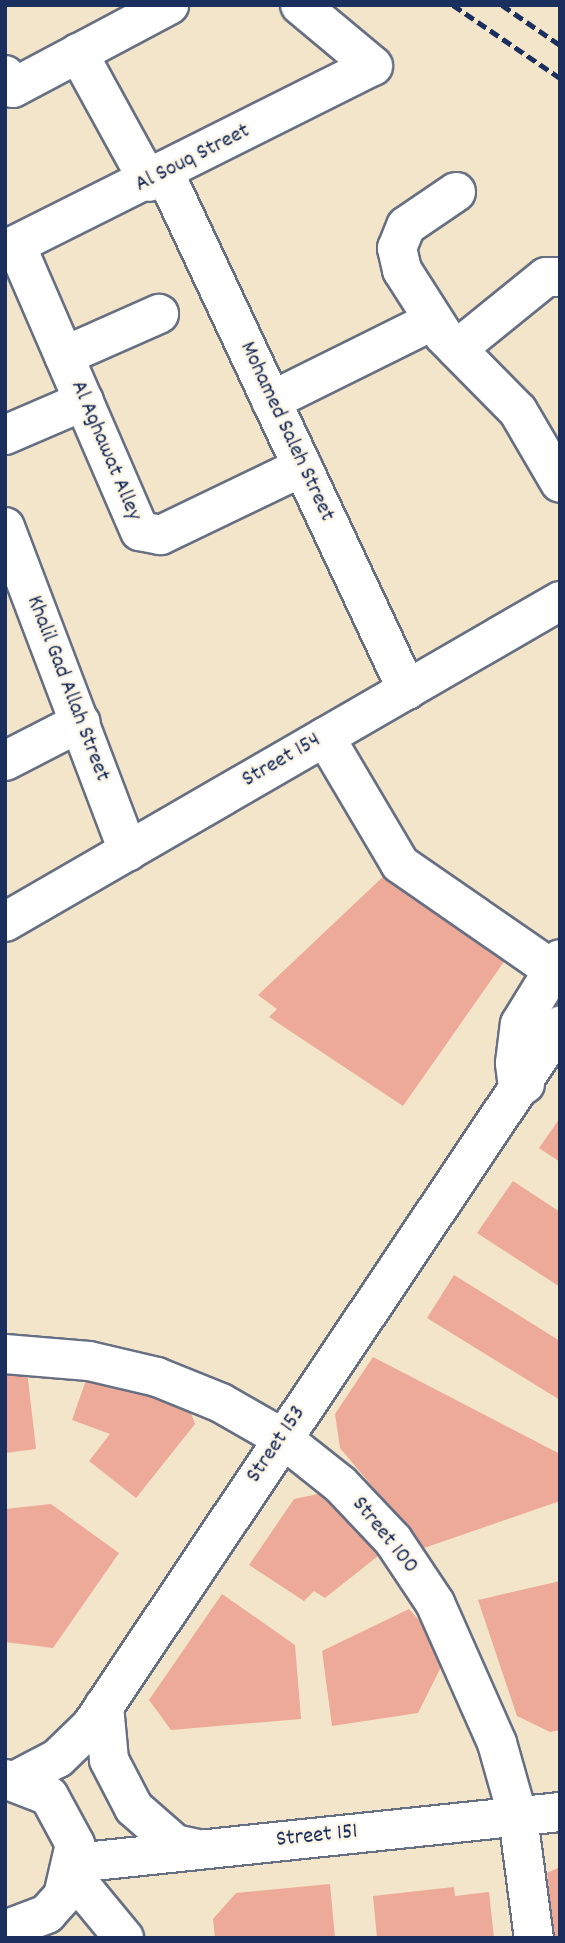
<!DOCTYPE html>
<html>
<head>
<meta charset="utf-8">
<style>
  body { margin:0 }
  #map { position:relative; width:565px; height:1943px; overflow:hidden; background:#f3e5c9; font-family:Dekko,sans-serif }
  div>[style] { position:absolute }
  .building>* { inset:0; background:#ea9 }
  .roads { filter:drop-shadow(2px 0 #676f83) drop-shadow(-2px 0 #676f83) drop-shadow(0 2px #676f83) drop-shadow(0 -2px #676f83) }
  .minor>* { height:38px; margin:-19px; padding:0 19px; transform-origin:19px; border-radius:19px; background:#fff }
  .rail>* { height:5px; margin-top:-2.5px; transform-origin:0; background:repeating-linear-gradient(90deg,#1b2f5e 0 10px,transparent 0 15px) }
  span { translate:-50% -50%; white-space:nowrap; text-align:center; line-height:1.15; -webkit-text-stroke:5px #fcf5e5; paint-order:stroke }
  .street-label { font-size:23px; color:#1b2f5e }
  .frame { position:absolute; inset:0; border:7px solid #1b2f5e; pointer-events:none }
</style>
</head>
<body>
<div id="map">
  <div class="building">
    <div style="clip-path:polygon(387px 873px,508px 956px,403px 1106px,269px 1017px,277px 1009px,258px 995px)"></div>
    <div style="clip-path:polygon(560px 1118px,560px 1162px,539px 1148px)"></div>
    <div style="clip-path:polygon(513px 1181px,560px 1212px,560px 1287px,477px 1233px)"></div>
    <div style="clip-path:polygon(454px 1275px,560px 1341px,560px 1400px,427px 1318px)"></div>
    <div style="clip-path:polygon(373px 1357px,560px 1454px,560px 1501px,424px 1548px,340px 1448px,335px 1414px)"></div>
    <div style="clip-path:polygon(92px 1363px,185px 1397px,195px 1424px,136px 1498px,89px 1461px,110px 1434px,72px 1420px)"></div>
    <div style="clip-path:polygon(27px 1371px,36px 1449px,5px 1453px,5px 1374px)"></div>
    <div style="clip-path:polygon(327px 1492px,378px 1556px,325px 1598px,314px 1591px,304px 1601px,249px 1565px,294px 1499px)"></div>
    <div style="clip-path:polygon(51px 1504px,119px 1553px,53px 1648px,5px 1642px,5px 1509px)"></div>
    <div style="clip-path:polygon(560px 1581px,560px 1730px,550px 1732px,517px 1716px,478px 1600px)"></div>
    <div style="clip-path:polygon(222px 1594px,295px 1645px,301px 1719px,171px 1730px,149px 1700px)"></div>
    <div style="clip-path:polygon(409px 1609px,448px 1653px,418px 1713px,332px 1726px,322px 1651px)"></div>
    <div style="clip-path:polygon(560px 1867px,560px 1938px,554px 1938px,547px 1873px)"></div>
    <div style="clip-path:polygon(330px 1884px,335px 1938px,215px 1938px,213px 1919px,236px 1893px)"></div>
    <div style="clip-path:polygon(454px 1887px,455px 1896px,489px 1892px,494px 1938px,377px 1938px,373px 1896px)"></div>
  </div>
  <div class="roads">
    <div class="minor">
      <div style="left:78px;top:53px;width:147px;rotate:61.2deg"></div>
      <div style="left:5px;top:75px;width:15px;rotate:58deg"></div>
      <div style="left:13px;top:88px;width:177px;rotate:-28deg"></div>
      <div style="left:165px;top:174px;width:570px;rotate:64.87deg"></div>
      <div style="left:456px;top:192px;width:60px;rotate:145.8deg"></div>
      <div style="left:406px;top:226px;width:24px;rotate:112deg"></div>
      <div style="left:397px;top:248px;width:23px;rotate:77deg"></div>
      <div style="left:402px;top:270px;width:78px;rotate:57.5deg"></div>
      <div style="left:444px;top:336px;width:105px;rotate:45.4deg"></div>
      <div style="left:518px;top:411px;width:83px;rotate:59.7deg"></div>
      <div style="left:16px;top:245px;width:312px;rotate:66.6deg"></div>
      <div style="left:140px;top:531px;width:21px;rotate:11deg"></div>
      <div style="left:161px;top:535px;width:157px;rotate:-25.7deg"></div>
      <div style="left:5px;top:250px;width:411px;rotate:-26.6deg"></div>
      <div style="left:373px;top:66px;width:95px;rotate:-140.1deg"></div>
      <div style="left:457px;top:349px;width:114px;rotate:-39deg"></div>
      <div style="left:546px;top:277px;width:14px"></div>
      <div style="left:64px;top:356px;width:104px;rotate:-23.9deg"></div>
      <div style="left:271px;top:401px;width:180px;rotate:-26.4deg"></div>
      <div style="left:5px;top:435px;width:86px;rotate:-23.3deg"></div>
      <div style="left:5px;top:527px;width:347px;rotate:69.2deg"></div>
      <div style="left:325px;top:737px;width:147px;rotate:59.4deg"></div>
      <div style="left:400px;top:864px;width:186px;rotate:34.7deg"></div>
      <div style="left:5px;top:761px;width:85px;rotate:-27.2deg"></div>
      <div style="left:5px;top:922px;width:641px;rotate:-30.04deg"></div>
      <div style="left:525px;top:1084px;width:8px;rotate:150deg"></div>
      <div style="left:518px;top:1088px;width:25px;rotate:-97deg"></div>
      <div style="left:515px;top:1063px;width:39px;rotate:-83deg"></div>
      <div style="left:520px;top:1024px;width:76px;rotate:-58.4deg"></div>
      <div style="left:5px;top:1354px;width:84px;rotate:4.8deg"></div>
      <div style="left:89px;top:1361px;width:70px;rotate:13.2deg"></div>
      <div style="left:157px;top:1377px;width:69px;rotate:22.1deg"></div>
      <div style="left:221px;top:1403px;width:70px;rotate:29.8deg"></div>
      <div style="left:282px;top:1438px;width:75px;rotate:38.5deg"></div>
      <div style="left:341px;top:1485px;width:76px;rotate:46.6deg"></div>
      <div style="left:393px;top:1540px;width:76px;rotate:56.3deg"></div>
      <div style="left:435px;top:1603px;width:153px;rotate:66.1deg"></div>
      <div style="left:497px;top:1743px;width:77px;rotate:74.2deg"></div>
      <div style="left:518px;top:1817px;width:122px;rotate:82.5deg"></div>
      <div style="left:104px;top:1706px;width:54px;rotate:84.7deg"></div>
      <div style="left:109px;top:1760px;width:54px;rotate:62.5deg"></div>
      <div style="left:134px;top:1808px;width:55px;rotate:41.3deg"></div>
      <div style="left:175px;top:1844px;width:24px;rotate:12deg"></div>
      <div style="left:5px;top:1779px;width:47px;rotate:21.1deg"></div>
      <div style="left:49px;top:1796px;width:55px;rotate:61.6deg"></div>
      <div style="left:75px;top:1844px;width:53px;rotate:103deg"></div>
      <div style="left:63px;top:1896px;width:24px;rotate:132deg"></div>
      <div style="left:47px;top:1914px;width:45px;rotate:159.1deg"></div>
      <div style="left:16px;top:1780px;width:47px;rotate:-27.6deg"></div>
      <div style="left:58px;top:1758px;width:46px;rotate:-44.1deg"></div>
      <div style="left:91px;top:1726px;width:843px;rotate:-56.18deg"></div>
      <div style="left:75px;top:1863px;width:488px;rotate:-6deg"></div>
      <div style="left:72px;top:1875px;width:82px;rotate:50.5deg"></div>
    </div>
  </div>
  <div class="rail">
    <div style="left:453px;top:5px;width:130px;rotate:34.3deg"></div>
    <div style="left:502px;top:5px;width:70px;rotate:34.6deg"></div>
  </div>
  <div class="street-label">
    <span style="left:193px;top:159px;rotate:-27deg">Al Souq Street</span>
    <span style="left:286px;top:432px;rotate:65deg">Mohamed Saleh Street</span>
    <span style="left:105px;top:451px;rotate:67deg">Al Aghawat Alley</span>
    <span style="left:67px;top:689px;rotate:69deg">Khalil Gad Allah Street</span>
    <span style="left:282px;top:761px;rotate:-30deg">Street 154</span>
    <span style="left:277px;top:1445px;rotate:-56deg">Street 153</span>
    <span style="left:384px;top:1536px;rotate:51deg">Street 100</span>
    <span style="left:317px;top:1837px;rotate:-6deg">Street 151</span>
  </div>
  <div class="frame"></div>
</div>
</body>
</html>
